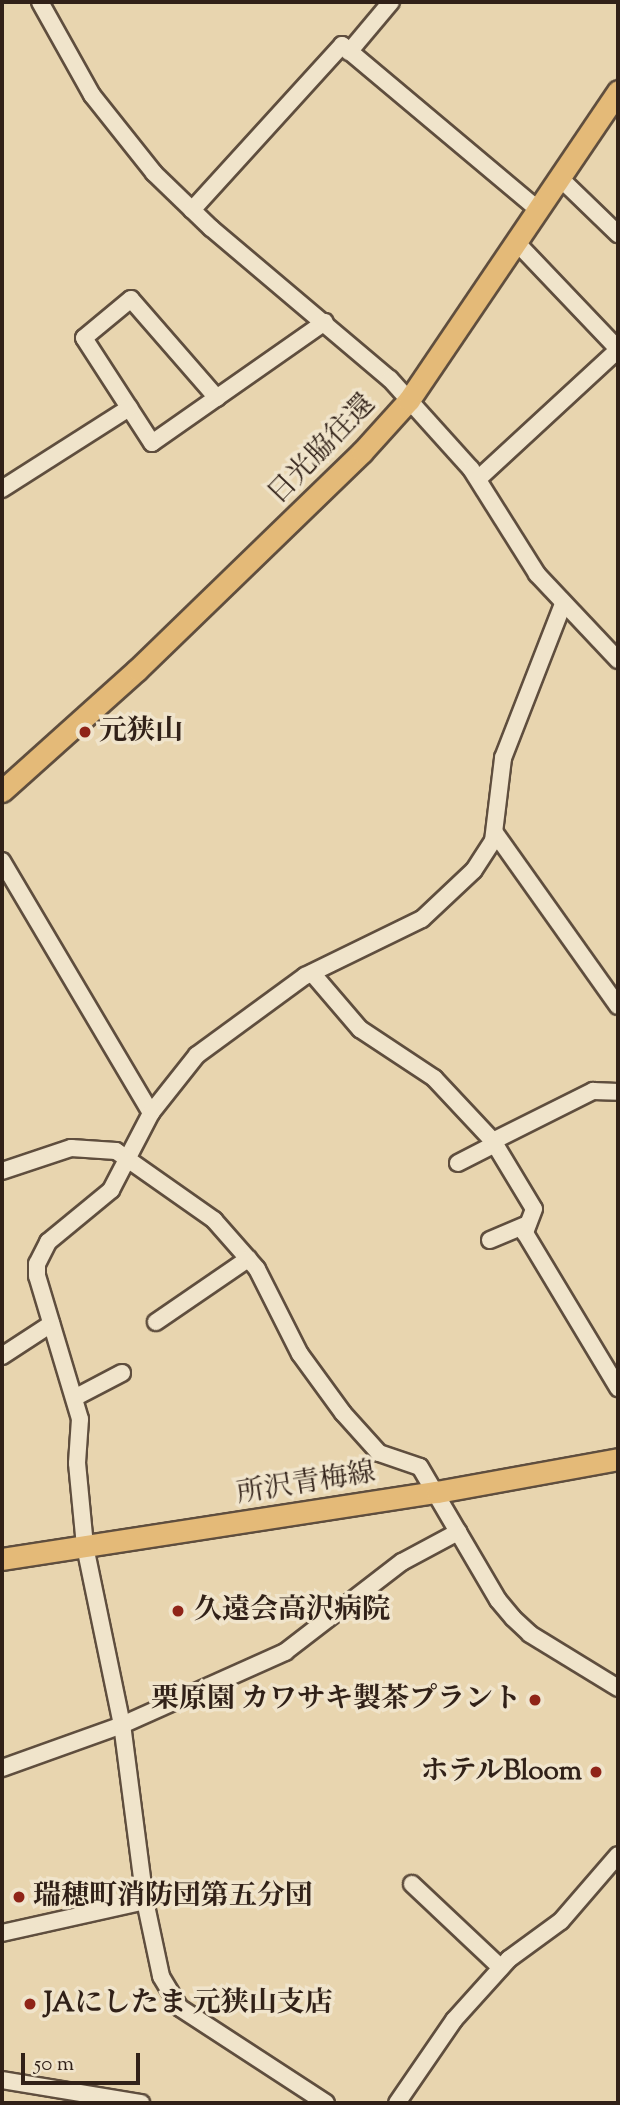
<!DOCTYPE html>
<html>
<head>
<meta charset="utf-8">
<style>
  body { margin:0 }
  #map { position:relative; width:620px; height:2105px; overflow:hidden; background:#e8d5af; font-family:"Sorts Mill Goudy","Noto Serif JP",serif }
  div>[style] { position:absolute }
  .roads { filter:drop-shadow(2px 0 #5f4e3e) drop-shadow(-2px 0 #5f4e3e) drop-shadow(0 2px #5f4e3e) drop-shadow(0 -2px #5f4e3e) }
  .minor>* { height:16px; margin:-8px; padding:0 8px; transform-origin:8px; border-radius:8px; background:#f0e4cb }
  .major>* { height:21px; margin:-10.5px; padding:0 10.5px; transform-origin:10.5px; border-radius:10.5px; background:#e4ba78 }
  .dots>* { width:19px; height:19px; translate:-50% -50%; box-sizing:border-box; border:4px solid #f0e4cb; border-radius:50% }
  span { translate:-50% -50%; white-space:nowrap; text-align:center; line-height:1.15; -webkit-text-stroke:7px #f0e4cb; paint-order:stroke }
  .street-label { font-size:28px; color:#312118 }
  .poi-label { font-size:28px; color:#312118; font-weight:700 }
  .left { translate:0 -50%; text-align:left }
  .right { translate:-100% -50%; text-align:right }
  .frame { position:absolute; inset:0; border:4px solid #312118; pointer-events:none }
  .scale { position:absolute; left:21px; top:2053px; width:119px; height:32px; box-sizing:border-box; border:4px solid #312118; border-top:0; padding-left:9px; font-size:21px; line-height:24px; white-space:nowrap; color:#312118; -webkit-text-stroke:5px #f0e4cb; paint-order:stroke }
</style>
</head>
<body>
<div id="map">
  <div class="roads">
    <div class="minor">
      <div style="left:40px;top:2px;width:107px;rotate:60.8deg"></div>
      <div style="left:92px;top:95px;width:100px;rotate:51.5deg"></div>
      <div style="left:154px;top:173px;width:79px;rotate:44deg"></div>
      <div style="left:211px;top:228px;width:234px;rotate:40.2deg"></div>
      <div style="left:390px;top:379px;width:121px;rotate:48deg"></div>
      <div style="left:471px;top:469px;width:124px;rotate:57.8deg"></div>
      <div style="left:537px;top:574px;width:118px;rotate:46.7deg"></div>
      <div style="left:349px;top:52px;width:65px;rotate:-50deg"></div>
      <div style="left:562px;top:180px;width:78px;rotate:44deg"></div>
      <div style="left:192px;top:210px;width:223px;rotate:-47.7deg"></div>
      <div style="left:342px;top:45px;width:258px;rotate:40deg"></div>
      <div style="left:518px;top:244px;width:145px;rotate:46.4deg"></div>
      <div style="left:217px;top:398px;width:131px;rotate:-131deg"></div>
      <div style="left:131px;top:299px;width:61px;rotate:140.3deg"></div>
      <div style="left:84px;top:338px;width:125px;rotate:57.1deg"></div>
      <div style="left:152px;top:443px;width:211px;rotate:-35deg"></div>
      <div style="left:478px;top:479px;width:190px;rotate:-42.7deg"></div>
      <div style="left:2px;top:489px;width:151px;rotate:-32.5deg"></div>
      <div style="left:495px;top:833px;width:212px;rotate:54.6deg"></div>
      <div style="left:2px;top:861px;width:293px;rotate:59.4deg"></div>
      <div style="left:312px;top:973px;width:74px;rotate:49.4deg"></div>
      <div style="left:360px;top:1029px;width:89px;rotate:33.5deg"></div>
      <div style="left:434px;top:1078px;width:86px;rotate:46.9deg"></div>
      <div style="left:493px;top:1141px;width:79px;rotate:58.9deg"></div>
      <div style="left:534px;top:1209px;width:26px;rotate:111deg"></div>
      <div style="left:525px;top:1233px;width:181px;rotate:59deg"></div>
      <div style="left:493px;top:1141px;width:112px;rotate:-26.6deg"></div>
      <div style="left:593px;top:1091px;width:25px;rotate:2deg"></div>
      <div style="left:458px;top:1163px;width:42px;rotate:-27.2deg"></div>
      <div style="left:2px;top:1171px;width:73px;rotate:-18.4deg"></div>
      <div style="left:71px;top:1148px;width:45px;rotate:3.8deg"></div>
      <div style="left:116px;top:1151px;width:120px;rotate:35.1deg"></div>
      <div style="left:214px;top:1220px;width:65px;rotate:48.7deg"></div>
      <div style="left:257px;top:1269px;width:95px;rotate:63.2deg"></div>
      <div style="left:300px;top:1354px;width:73px;rotate:53.9deg"></div>
      <div style="left:343px;top:1413px;width:54px;rotate:48deg"></div>
      <div style="left:379px;top:1453px;width:43px;rotate:18.9deg"></div>
      <div style="left:420px;top:1467px;width:154px;rotate:59.6deg"></div>
      <div style="left:498px;top:1600px;width:23px;rotate:50deg"></div>
      <div style="left:513px;top:1618px;width:23px;rotate:43deg"></div>
      <div style="left:530px;top:1634px;width:103px;rotate:31.5deg"></div>
      <div style="left:490px;top:1240px;width:39px;rotate:-23deg"></div>
      <div style="left:156px;top:1322px;width:112px;rotate:-34.4deg"></div>
      <div style="left:2px;top:1356px;width:59px;rotate:-33.1deg"></div>
      <div style="left:76px;top:1397px;width:52px;rotate:-27.6deg"></div>
      <div style="left:2px;top:1768px;width:127px;rotate:-19.7deg"></div>
      <div style="left:122px;top:1725px;width:179px;rotate:-24.1deg"></div>
      <div style="left:285px;top:1652px;width:148px;rotate:-37.6deg"></div>
      <div style="left:402px;top:1562px;width:64px;rotate:-28.2deg"></div>
      <div style="left:412px;top:1884px;width:122px;rotate:43.3deg"></div>
      <div style="left:2px;top:1933px;width:147px;rotate:-12.6deg"></div>
      <div style="left:2px;top:2080px;width:141px;rotate:9.4deg"></div>
      <div style="left:326px;top:2103px;width:174px;rotate:-146.9deg"></div>
      <div style="left:180px;top:2008px;width:37px;rotate:-121deg"></div>
      <div style="left:161px;top:1976px;width:77px;rotate:-102deg"></div>
      <div style="left:145px;top:1901px;width:177px;rotate:-97.4deg"></div>
      <div style="left:122px;top:1725px;width:183px;rotate:-101.7deg"></div>
      <div style="left:85px;top:1546px;width:83px;rotate:-95.5deg"></div>
      <div style="left:77px;top:1463px;width:44px;rotate:-86.1deg"></div>
      <div style="left:80px;top:1419px;width:149px;rotate:-106.7deg"></div>
      <div style="left:37px;top:1276px;width:12px;rotate:-90deg"></div>
      <div style="left:37px;top:1264px;width:25px;rotate:-63deg"></div>
      <div style="left:48px;top:1242px;width:82px;rotate:-39.5deg"></div>
      <div style="left:111px;top:1190px;width:87px;rotate:-62.5deg"></div>
      <div style="left:151px;top:1113px;width:74px;rotate:-51.6deg"></div>
      <div style="left:197px;top:1055px;width:134px;rotate:-36.2deg"></div>
      <div style="left:305px;top:976px;width:130px;rotate:-26deg"></div>
      <div style="left:422px;top:919px;width:71px;rotate:-43.3deg"></div>
      <div style="left:474px;top:870px;width:35px;rotate:-57deg"></div>
      <div style="left:493px;top:841px;width:84px;rotate:-83.1deg"></div>
      <div style="left:503px;top:758px;width:165px;rotate:-68.7deg"></div>
      <div style="left:397px;top:2103px;width:101px;rotate:-55.5deg"></div>
      <div style="left:454px;top:2020px;width:82px;rotate:-48deg"></div>
      <div style="left:509px;top:1959px;width:64px;rotate:-36.2deg"></div>
      <div style="left:561px;top:1921px;width:87px;rotate:-49.2deg"></div>
    </div>
    <div class="major">
      <div style="left:2px;top:791px;width:181px;rotate:-41.9deg"></div>
      <div style="left:137px;top:670px;width:313px;rotate:-44.1deg"></div>
      <div style="left:362px;top:452px;width:70px;rotate:-47.9deg"></div>
      <div style="left:409px;top:400px;width:373px;rotate:-55.9deg"></div>
      <div style="left:2px;top:1559px;width:440px;rotate:-8.8deg"></div>
      <div style="left:437px;top:1492px;width:184px;rotate:-10.3deg"></div>
    </div>
  </div>
  <div class="dots">
    <div style="left:85px;top:732px;background:#8f2418"></div>
    <div style="left:178px;top:1611px;background:#8f2418"></div>
    <div style="left:535px;top:1700px;background:#8f2418"></div>
    <div style="left:596px;top:1772px;background:#8f2418"></div>
    <div style="left:19px;top:1897px;background:#8f2418"></div>
    <div style="left:30px;top:2004px;background:#8f2418"></div>
  </div>
  <div class="street-label">
    <span style="left:322px;top:450px;rotate:-46deg">日光脇往還</span>
    <span style="left:306px;top:1484px;rotate:-9deg">所沢青梅線</span>
  </div>
  <div class="poi-label">
    <span class="left" style="left:99px;top:732px">元狭山</span>
    <span class="left" style="left:194px;top:1611px">久遠会高沢病院</span>
    <span class="right" style="left:521px;top:1700px">栗原園 カワサキ製茶プラント</span>
    <span class="right" style="left:582px;top:1772px">ホテルBloom</span>
    <span class="left" style="left:33px;top:1897px">瑞穂町消防団第五分団</span>
    <span class="left" style="left:44px;top:2004px">JAにしたま 元狭山支店</span>
  </div>
  <div class="frame"></div>
  <div class="scale">50 m</div>
</div>
</body>
</html>
